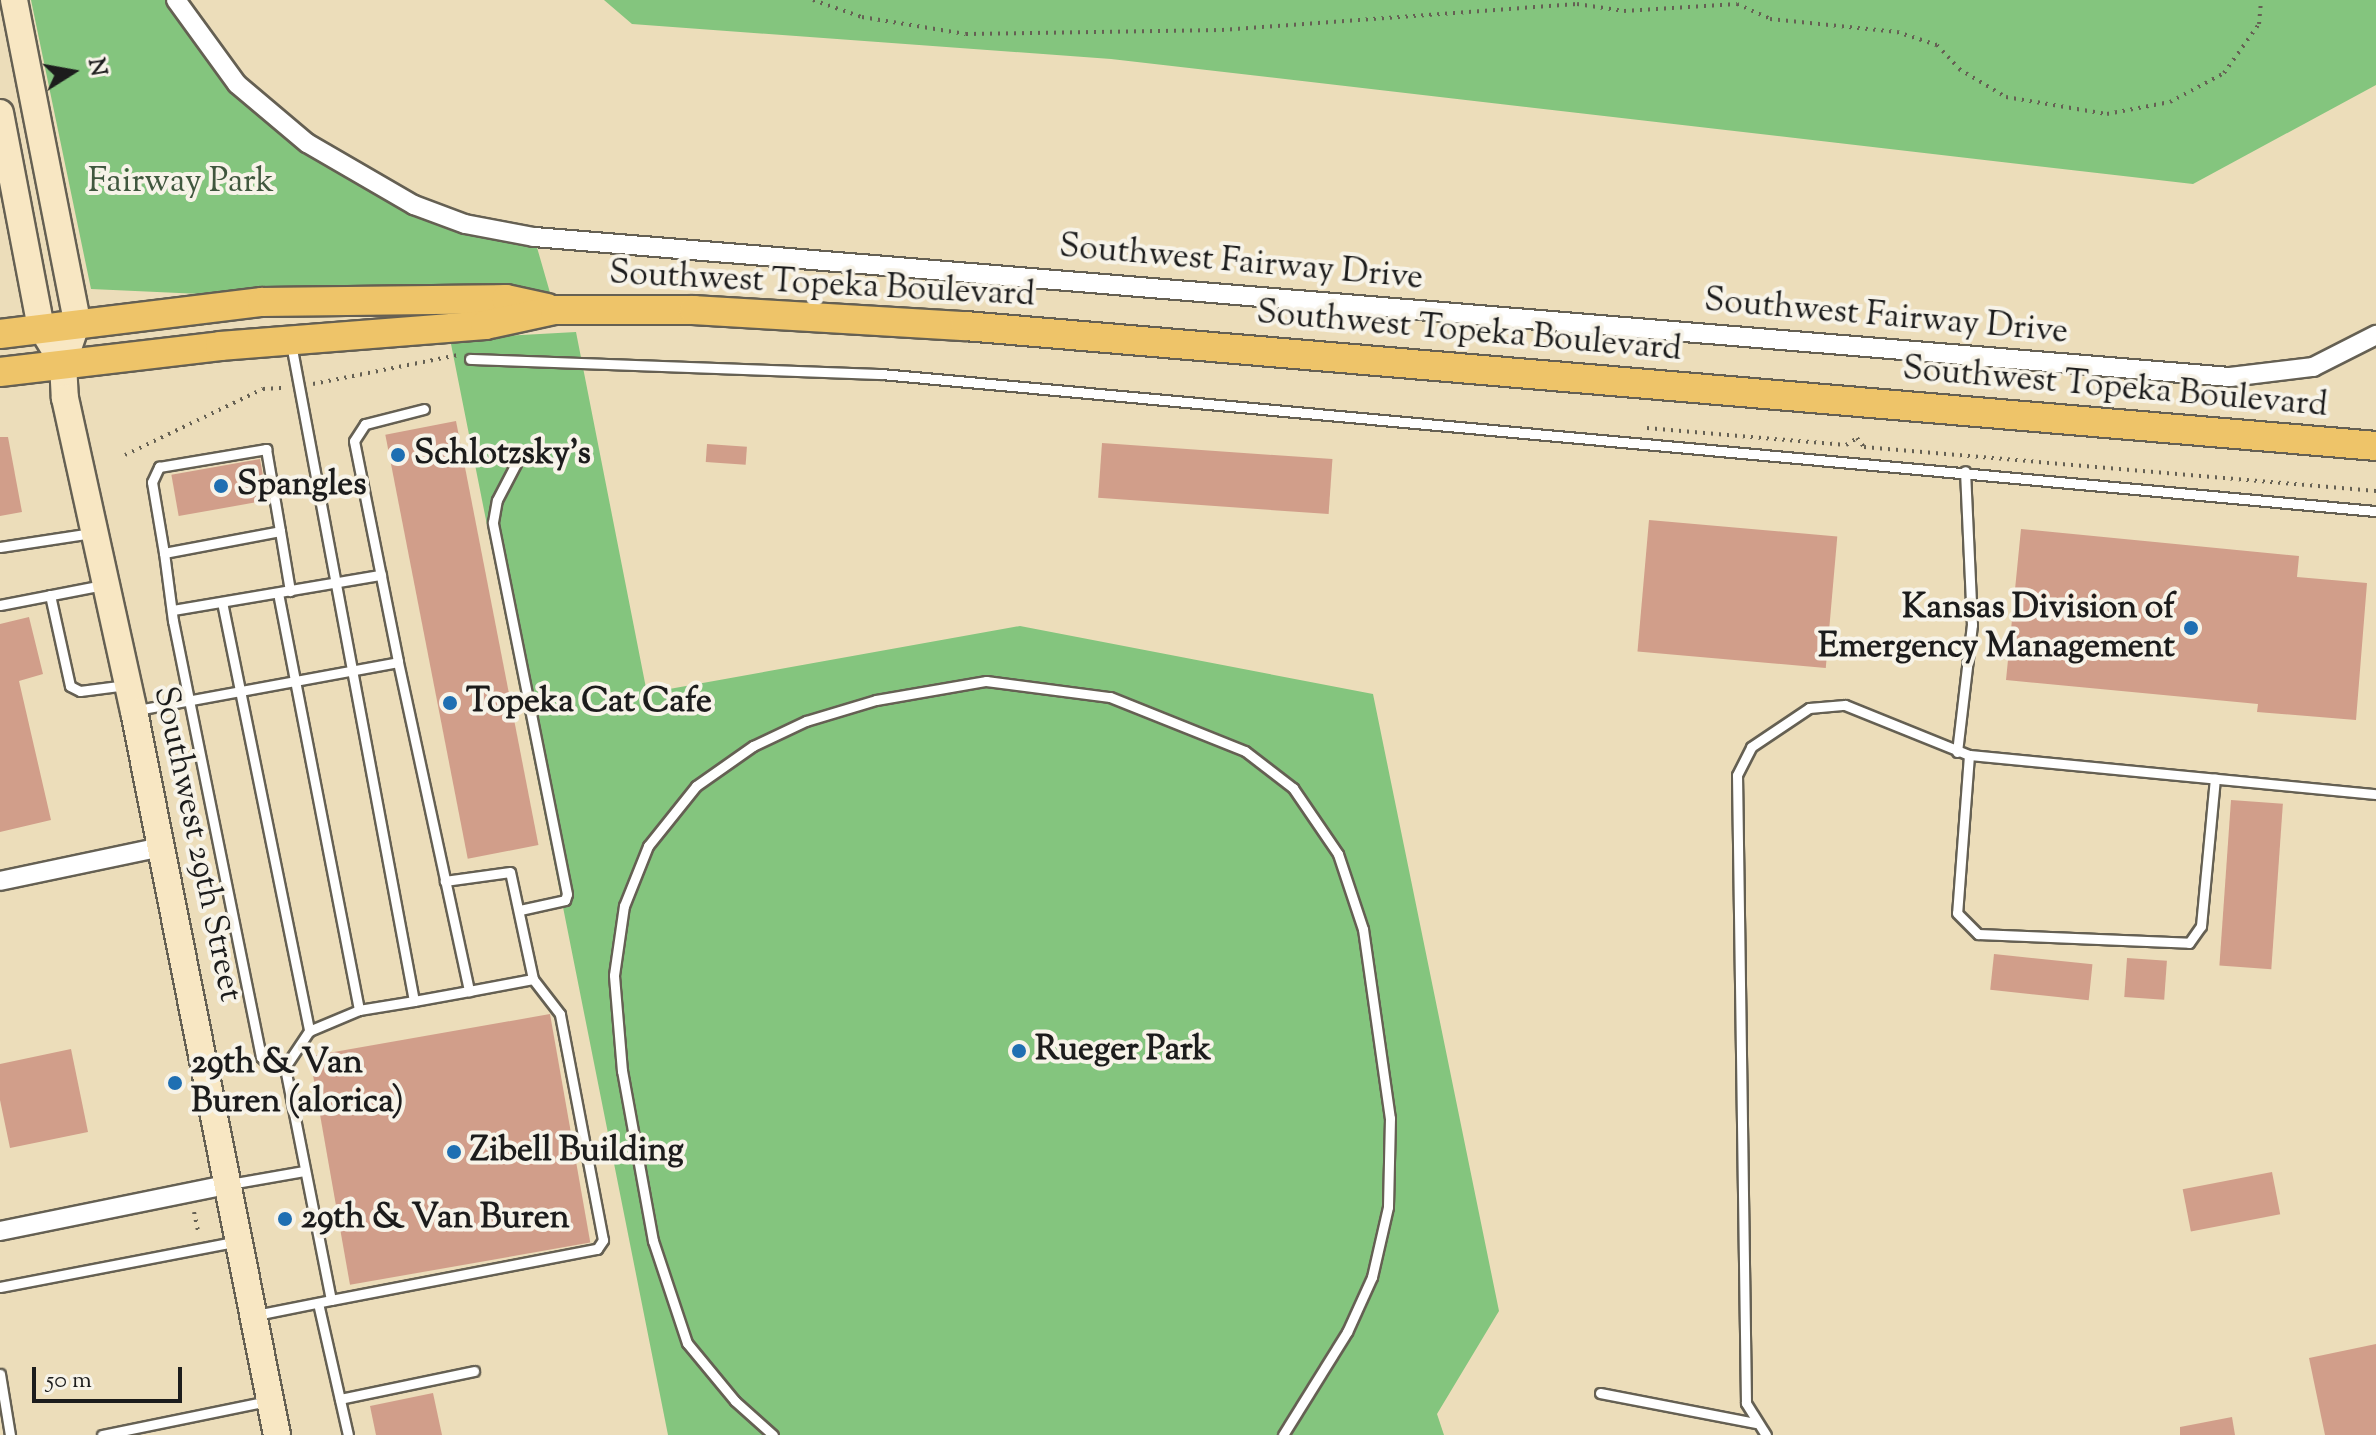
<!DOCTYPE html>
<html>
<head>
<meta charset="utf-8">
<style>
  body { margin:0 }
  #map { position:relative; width:2376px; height:1435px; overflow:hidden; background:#ecddba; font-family:"Sorts Mill Goudy",serif }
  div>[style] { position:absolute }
  .green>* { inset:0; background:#84c57e }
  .building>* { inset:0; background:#d19e8a; transform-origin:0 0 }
  .path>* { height:4px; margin-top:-2px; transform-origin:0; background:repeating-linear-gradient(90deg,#656053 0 2px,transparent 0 8px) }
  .roads { filter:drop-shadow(2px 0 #656053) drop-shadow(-2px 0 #656053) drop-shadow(0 2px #656053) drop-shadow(0 -2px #656053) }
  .lane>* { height:9px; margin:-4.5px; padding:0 4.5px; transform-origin:4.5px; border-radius:4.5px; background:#fff }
  .street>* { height:18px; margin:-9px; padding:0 9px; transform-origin:9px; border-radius:9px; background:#fff }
  .secondary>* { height:26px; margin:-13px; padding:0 13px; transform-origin:13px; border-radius:13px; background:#f8e7c3 }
  .primary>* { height:28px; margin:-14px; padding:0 14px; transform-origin:14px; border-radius:14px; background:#eec469 }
  .dots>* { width:22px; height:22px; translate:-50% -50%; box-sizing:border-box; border:4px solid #f7f3e8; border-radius:50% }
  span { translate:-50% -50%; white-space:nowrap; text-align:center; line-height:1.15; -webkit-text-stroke:8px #f7f3e8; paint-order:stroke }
  .park-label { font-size:34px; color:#40573e }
  .street-label { font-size:34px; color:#1c1c1c }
  .poi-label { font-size:34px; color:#1c1c1c; font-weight:700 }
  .left { translate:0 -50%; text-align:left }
  .right { translate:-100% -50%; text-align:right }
  .north { position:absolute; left:32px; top:32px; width:80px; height:80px; -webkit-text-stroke:6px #f7f3e8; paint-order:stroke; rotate:79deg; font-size:22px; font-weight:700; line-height:32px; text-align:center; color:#1c1c1c }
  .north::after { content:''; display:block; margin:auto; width:28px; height:36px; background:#1c1c1c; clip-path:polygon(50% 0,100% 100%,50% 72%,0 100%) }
  .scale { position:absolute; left:32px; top:1367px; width:150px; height:36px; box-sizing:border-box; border:4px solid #1c1c1c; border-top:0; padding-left:10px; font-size:24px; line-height:28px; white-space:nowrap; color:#1c1c1c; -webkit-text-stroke:6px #f7f3e8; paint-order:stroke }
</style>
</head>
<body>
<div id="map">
  <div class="green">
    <div style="clip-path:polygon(31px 0,176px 0,271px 117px,414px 205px,534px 237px,555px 310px,91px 289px)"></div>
    <div style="clip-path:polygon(604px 0,2376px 0,2376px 85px,2193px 184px,1111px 59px,632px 24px)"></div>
    <div style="clip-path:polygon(576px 332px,647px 693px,1020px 626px,1373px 694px,1499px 1311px,1437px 1414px,1444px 1435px,668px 1435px,450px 339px)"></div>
  </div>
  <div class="building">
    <div style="left:456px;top:421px;width:432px;height:72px;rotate:79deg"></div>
    <div style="clip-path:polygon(0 437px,8px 437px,22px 512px,0 516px)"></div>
    <div style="left:1102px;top:443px;width:231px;height:55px;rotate:4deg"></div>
    <div style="left:707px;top:444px;width:40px;height:18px;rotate:4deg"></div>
    <div style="left:260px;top:459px;width:42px;height:90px;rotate:80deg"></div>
    <div style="left:1649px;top:520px;width:189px;height:132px;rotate:5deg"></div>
    <div style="clip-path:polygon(2021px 529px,2299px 556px,2297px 577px,2367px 583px,2356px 720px,2257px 712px,2258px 704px,2006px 680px)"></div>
    <div style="clip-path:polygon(29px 617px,43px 674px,19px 681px,51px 820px,0 832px,0 624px)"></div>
    <div style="left:2231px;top:800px;width:52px;height:166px;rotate:4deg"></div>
    <div style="left:1994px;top:954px;width:99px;height:36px;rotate:6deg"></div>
    <div style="left:2127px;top:958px;width:40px;height:39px;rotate:4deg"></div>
    <div style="left:550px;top:1014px;width:232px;height:244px;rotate:80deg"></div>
    <div style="clip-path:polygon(71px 1049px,88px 1132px,10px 1148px,0 1100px,0 1064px)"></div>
    <div style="left:2272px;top:1172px;width:43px;height:91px;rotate:79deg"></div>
    <div style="clip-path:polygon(2376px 1344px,2376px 1435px,2325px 1435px,2309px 1358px)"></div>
    <div style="clip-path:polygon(433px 1393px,442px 1435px,376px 1435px,370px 1406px)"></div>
    <div style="clip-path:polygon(2232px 1417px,2235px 1435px,2180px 1435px,2180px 1427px)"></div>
  </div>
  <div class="path">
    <div style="left:813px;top:0;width:52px;rotate:19.1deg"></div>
    <div style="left:862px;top:17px;width:105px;rotate:9.3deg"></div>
    <div style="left:966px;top:34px;width:256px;rotate:-0.9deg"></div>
    <div style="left:1222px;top:30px;width:356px;rotate:-4.2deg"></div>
    <div style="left:1577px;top:4px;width:48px;rotate:8.5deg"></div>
    <div style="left:1624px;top:11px;width:113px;rotate:-3.5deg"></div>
    <div style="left:1737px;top:4px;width:36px;rotate:24deg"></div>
    <div style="left:1770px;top:19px;width:128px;rotate:5.8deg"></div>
    <div style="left:1897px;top:32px;width:42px;rotate:18deg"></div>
    <div style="left:1937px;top:45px;width:33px;rotate:47deg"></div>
    <div style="left:1959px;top:69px;width:55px;rotate:30.8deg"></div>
    <div style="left:2006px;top:97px;width:102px;rotate:9.6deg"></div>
    <div style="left:2107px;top:114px;width:64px;rotate:-10.8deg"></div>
    <div style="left:2170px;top:102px;width:61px;rotate:-28.2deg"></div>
    <div style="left:2224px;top:73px;width:60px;rotate:-54.5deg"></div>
    <div style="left:2259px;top:24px;width:24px;rotate:-85deg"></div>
    <div style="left:313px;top:384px;width:148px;rotate:-11.3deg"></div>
    <div style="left:1647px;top:428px;width:200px;rotate:4.9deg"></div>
    <div style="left:1846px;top:445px;width:13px;rotate:-32deg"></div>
    <div style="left:1857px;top:438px;width:11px;rotate:52deg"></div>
    <div style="left:1864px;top:447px;width:514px;rotate:4.91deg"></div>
    <div style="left:125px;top:455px;width:153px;rotate:-25.6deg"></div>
    <div style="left:263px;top:389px;width:22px;rotate:-3deg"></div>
    <div style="left:194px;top:1212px;width:19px;rotate:78deg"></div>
  </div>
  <div class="roads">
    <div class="lane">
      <div style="left:470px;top:359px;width:411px;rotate:2.1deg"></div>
      <div style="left:881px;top:374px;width:1501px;rotate:5.24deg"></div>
      <div style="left:424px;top:409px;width:61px;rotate:165.7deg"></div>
      <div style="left:365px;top:424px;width:20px;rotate:123deg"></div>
      <div style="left:354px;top:441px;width:225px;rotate:78.7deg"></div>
      <div style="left:398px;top:662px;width:337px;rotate:77.8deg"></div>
      <div style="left:469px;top:991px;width:65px;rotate:-10.6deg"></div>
      <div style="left:533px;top:979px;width:109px;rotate:-102.1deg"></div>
      <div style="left:510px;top:872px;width:66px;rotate:172.1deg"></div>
      <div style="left:0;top:547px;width:93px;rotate:-8.7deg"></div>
      <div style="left:164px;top:553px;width:72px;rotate:-99.6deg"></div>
      <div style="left:152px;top:482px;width:17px;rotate:-65deg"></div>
      <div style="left:159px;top:467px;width:109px;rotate:-9.5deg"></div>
      <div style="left:266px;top:449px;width:83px;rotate:80.3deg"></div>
      <div style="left:278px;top:593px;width:425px;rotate:79deg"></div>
      <div style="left:50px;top:595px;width:93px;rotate:77.6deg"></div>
      <div style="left:70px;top:686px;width:11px;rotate:27deg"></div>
      <div style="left:80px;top:691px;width:47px;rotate:-7.3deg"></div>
      <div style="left:222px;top:602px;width:438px;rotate:78.5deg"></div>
      <div style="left:0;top:605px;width:105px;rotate:-11deg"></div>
      <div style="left:173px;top:610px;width:211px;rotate:-9.6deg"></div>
      <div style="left:137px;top:710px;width:265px;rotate:-10.4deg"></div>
      <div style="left:1957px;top:752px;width:128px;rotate:-83.3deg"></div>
      <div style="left:1972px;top:625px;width:154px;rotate:-92.6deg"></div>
      <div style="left:1969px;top:755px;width:158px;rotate:94.3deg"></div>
      <div style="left:1957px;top:913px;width:30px;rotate:45deg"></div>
      <div style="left:1978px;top:934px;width:211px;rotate:2.4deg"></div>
      <div style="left:2189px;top:943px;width:21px;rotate:-55deg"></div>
      <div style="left:2201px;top:926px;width:148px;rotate:-84.6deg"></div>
      <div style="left:520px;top:910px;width:46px;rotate:-12.5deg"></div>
      <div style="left:565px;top:900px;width:6px;rotate:-72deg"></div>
      <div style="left:567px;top:894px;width:379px;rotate:-101.3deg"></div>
      <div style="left:493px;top:522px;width:22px;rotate:-80deg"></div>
      <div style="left:497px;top:500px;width:50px;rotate:-62.4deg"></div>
      <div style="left:414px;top:1001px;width:56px;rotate:-10.3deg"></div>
      <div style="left:285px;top:1067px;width:15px;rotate:-176deg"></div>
      <div style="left:270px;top:1066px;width:13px;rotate:-135deg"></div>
      <div style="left:261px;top:1057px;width:445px;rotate:-101.4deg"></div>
      <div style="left:173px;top:621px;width:69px;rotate:-97.5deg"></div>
      <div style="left:164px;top:553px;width:118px;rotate:-10.7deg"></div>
      <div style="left:280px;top:531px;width:61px;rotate:80.5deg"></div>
      <div style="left:230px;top:1184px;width:75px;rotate:-10deg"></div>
      <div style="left:0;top:1287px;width:242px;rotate:-10.9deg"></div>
      <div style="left:331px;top:1300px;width:271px;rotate:-10.9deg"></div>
      <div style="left:597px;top:1249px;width:11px;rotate:-56deg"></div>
      <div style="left:603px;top:1240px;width:230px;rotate:-100.8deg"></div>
      <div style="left:560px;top:1014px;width:44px;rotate:-127.6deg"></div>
      <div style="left:318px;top:1303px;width:135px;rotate:77.2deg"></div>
      <div style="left:256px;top:1315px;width:76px;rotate:-11.3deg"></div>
      <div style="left:331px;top:1300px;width:237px;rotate:-101.2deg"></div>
      <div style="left:285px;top:1067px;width:43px;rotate:-56.3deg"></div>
      <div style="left:309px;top:1031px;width:54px;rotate:-22.8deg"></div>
      <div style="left:359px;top:1010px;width:56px;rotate:-9.3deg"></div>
      <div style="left:414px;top:1001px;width:668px;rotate:-100.6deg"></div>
      <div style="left:0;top:1374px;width:62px;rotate:80.7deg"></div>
      <div style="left:1600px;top:1393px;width:159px;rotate:10.9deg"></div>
      <div style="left:340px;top:1399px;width:137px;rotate:-11.8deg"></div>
      <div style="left:102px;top:1435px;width:169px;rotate:-11.6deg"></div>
      <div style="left:773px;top:1435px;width:51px;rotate:-138.2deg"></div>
      <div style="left:735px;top:1401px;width:75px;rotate:-129.6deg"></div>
      <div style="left:687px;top:1343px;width:108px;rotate:-108.4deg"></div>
      <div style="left:653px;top:1241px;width:173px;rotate:-100.3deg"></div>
      <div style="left:622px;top:1071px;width:96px;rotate:-94.8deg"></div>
      <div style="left:614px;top:975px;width:70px;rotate:-81.8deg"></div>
      <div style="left:624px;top:906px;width:65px;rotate:-68.2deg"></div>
      <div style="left:648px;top:846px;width:77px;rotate:-51.3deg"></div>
      <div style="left:696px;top:786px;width:70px;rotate:-35.1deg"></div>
      <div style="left:753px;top:746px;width:59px;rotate:-25.3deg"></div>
      <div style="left:806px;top:721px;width:73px;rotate:-16.7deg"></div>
      <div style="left:876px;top:700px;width:112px;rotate:-9.8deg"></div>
      <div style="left:986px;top:681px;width:125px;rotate:7.4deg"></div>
      <div style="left:1110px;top:697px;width:145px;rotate:21.8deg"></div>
      <div style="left:1245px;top:751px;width:61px;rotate:37.6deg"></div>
      <div style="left:1293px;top:788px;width:80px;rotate:55.7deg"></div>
      <div style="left:1338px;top:854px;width:79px;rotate:71.6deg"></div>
      <div style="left:1363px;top:929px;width:191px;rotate:81.9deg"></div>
      <div style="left:1390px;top:1118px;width:89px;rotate:91.3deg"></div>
      <div style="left:1388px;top:1207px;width:72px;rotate:102.9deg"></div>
      <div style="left:1372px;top:1277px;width:60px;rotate:114.4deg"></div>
      <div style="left:1347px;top:1332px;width:121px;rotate:121.9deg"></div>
      <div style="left:1766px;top:1435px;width:38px;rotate:-122deg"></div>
      <div style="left:1746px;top:1403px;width:628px;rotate:-90.82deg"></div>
      <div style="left:1737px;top:775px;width:31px;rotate:-63deg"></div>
      <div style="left:1751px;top:747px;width:70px;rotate:-33.9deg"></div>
      <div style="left:1809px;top:708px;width:36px;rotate:-5deg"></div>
      <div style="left:1845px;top:705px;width:134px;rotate:22deg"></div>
      <div style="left:1969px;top:755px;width:409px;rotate:5.5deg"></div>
    </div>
    <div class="street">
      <div style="left:176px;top:0;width:104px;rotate:54deg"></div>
      <div style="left:237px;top:84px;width:92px;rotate:40.1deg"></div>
      <div style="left:307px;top:143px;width:124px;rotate:30.1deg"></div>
      <div style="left:414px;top:205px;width:54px;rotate:20.4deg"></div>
      <div style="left:465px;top:224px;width:70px;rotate:10.7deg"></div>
      <div style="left:534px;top:237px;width:1702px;rotate:4.72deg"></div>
      <div style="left:2230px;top:377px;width:84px;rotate:-6.9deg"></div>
      <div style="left:2313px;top:367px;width:71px;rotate:-26.9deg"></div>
      <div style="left:0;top:881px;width:165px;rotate:-11.9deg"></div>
      <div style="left:0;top:1231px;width:235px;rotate:-11.5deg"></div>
    </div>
    <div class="secondary">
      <div style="left:14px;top:0;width:328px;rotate:78.9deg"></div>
      <div style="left:77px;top:322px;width:43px;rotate:108.9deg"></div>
      <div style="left:63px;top:363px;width:35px;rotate:87deg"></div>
      <div style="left:65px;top:398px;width:321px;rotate:77.6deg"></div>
      <div style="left:134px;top:711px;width:738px;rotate:78.83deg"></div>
      <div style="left:0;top:113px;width:218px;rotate:79.2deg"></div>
      <div style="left:41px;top:327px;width:42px;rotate:58.6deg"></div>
    </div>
    <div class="primary">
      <div style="left:0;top:334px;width:264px;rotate:-7deg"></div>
      <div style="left:262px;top:302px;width:244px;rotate:-0.7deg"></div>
      <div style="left:506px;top:299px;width:42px;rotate:12.4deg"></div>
      <div style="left:0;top:372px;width:222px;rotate:-6.7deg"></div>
      <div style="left:220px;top:346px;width:266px;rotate:-4.5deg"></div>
      <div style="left:485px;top:325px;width:72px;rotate:-12.1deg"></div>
      <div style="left:555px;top:310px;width:139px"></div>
      <div style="left:694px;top:310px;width:271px;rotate:3.4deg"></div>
      <div style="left:965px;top:326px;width:1416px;rotate:4.86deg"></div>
    </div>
  </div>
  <div class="dots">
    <div style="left:398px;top:455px;background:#1f6fb2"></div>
    <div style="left:221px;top:486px;background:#1f6fb2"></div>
    <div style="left:2191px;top:628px;background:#1f6fb2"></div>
    <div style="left:450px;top:703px;background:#1f6fb2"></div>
    <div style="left:1019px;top:1051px;background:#1f6fb2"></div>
    <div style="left:175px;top:1083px;background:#1f6fb2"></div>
    <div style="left:454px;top:1152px;background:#1f6fb2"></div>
    <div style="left:285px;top:1219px;background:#1f6fb2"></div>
  </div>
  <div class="park-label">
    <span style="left:181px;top:183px">Fairway Park</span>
  </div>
  <div class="street-label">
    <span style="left:1241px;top:263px;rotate:5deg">Southwest Fairway Drive</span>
    <span style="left:822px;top:285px;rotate:3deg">Southwest Topeka Boulevard</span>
    <span style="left:1886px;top:317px;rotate:5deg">Southwest Fairway Drive</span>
    <span style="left:1469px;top:332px;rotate:5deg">Southwest Topeka Boulevard</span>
    <span style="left:2115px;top:388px;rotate:5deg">Southwest Topeka Boulevard</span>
    <span style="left:197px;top:844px;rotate:78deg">Southwest 29th Street</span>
  </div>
  <div class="poi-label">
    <span class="left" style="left:414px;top:455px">Schlotzsky's</span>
    <span class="left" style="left:237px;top:486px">Spangles</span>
    <span class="right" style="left:2175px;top:628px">Kansas Division of<br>Emergency Management</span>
    <span class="left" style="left:466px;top:703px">Topeka Cat Cafe</span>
    <span class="left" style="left:1035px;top:1051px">Rueger Park</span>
    <span class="left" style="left:191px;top:1083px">29th &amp; Van<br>Buren (alorica)</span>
    <span class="left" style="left:470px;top:1152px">Zibell Building</span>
    <span class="left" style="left:301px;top:1219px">29th &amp; Van Buren</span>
  </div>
  <div class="north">N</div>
  <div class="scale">50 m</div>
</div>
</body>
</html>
